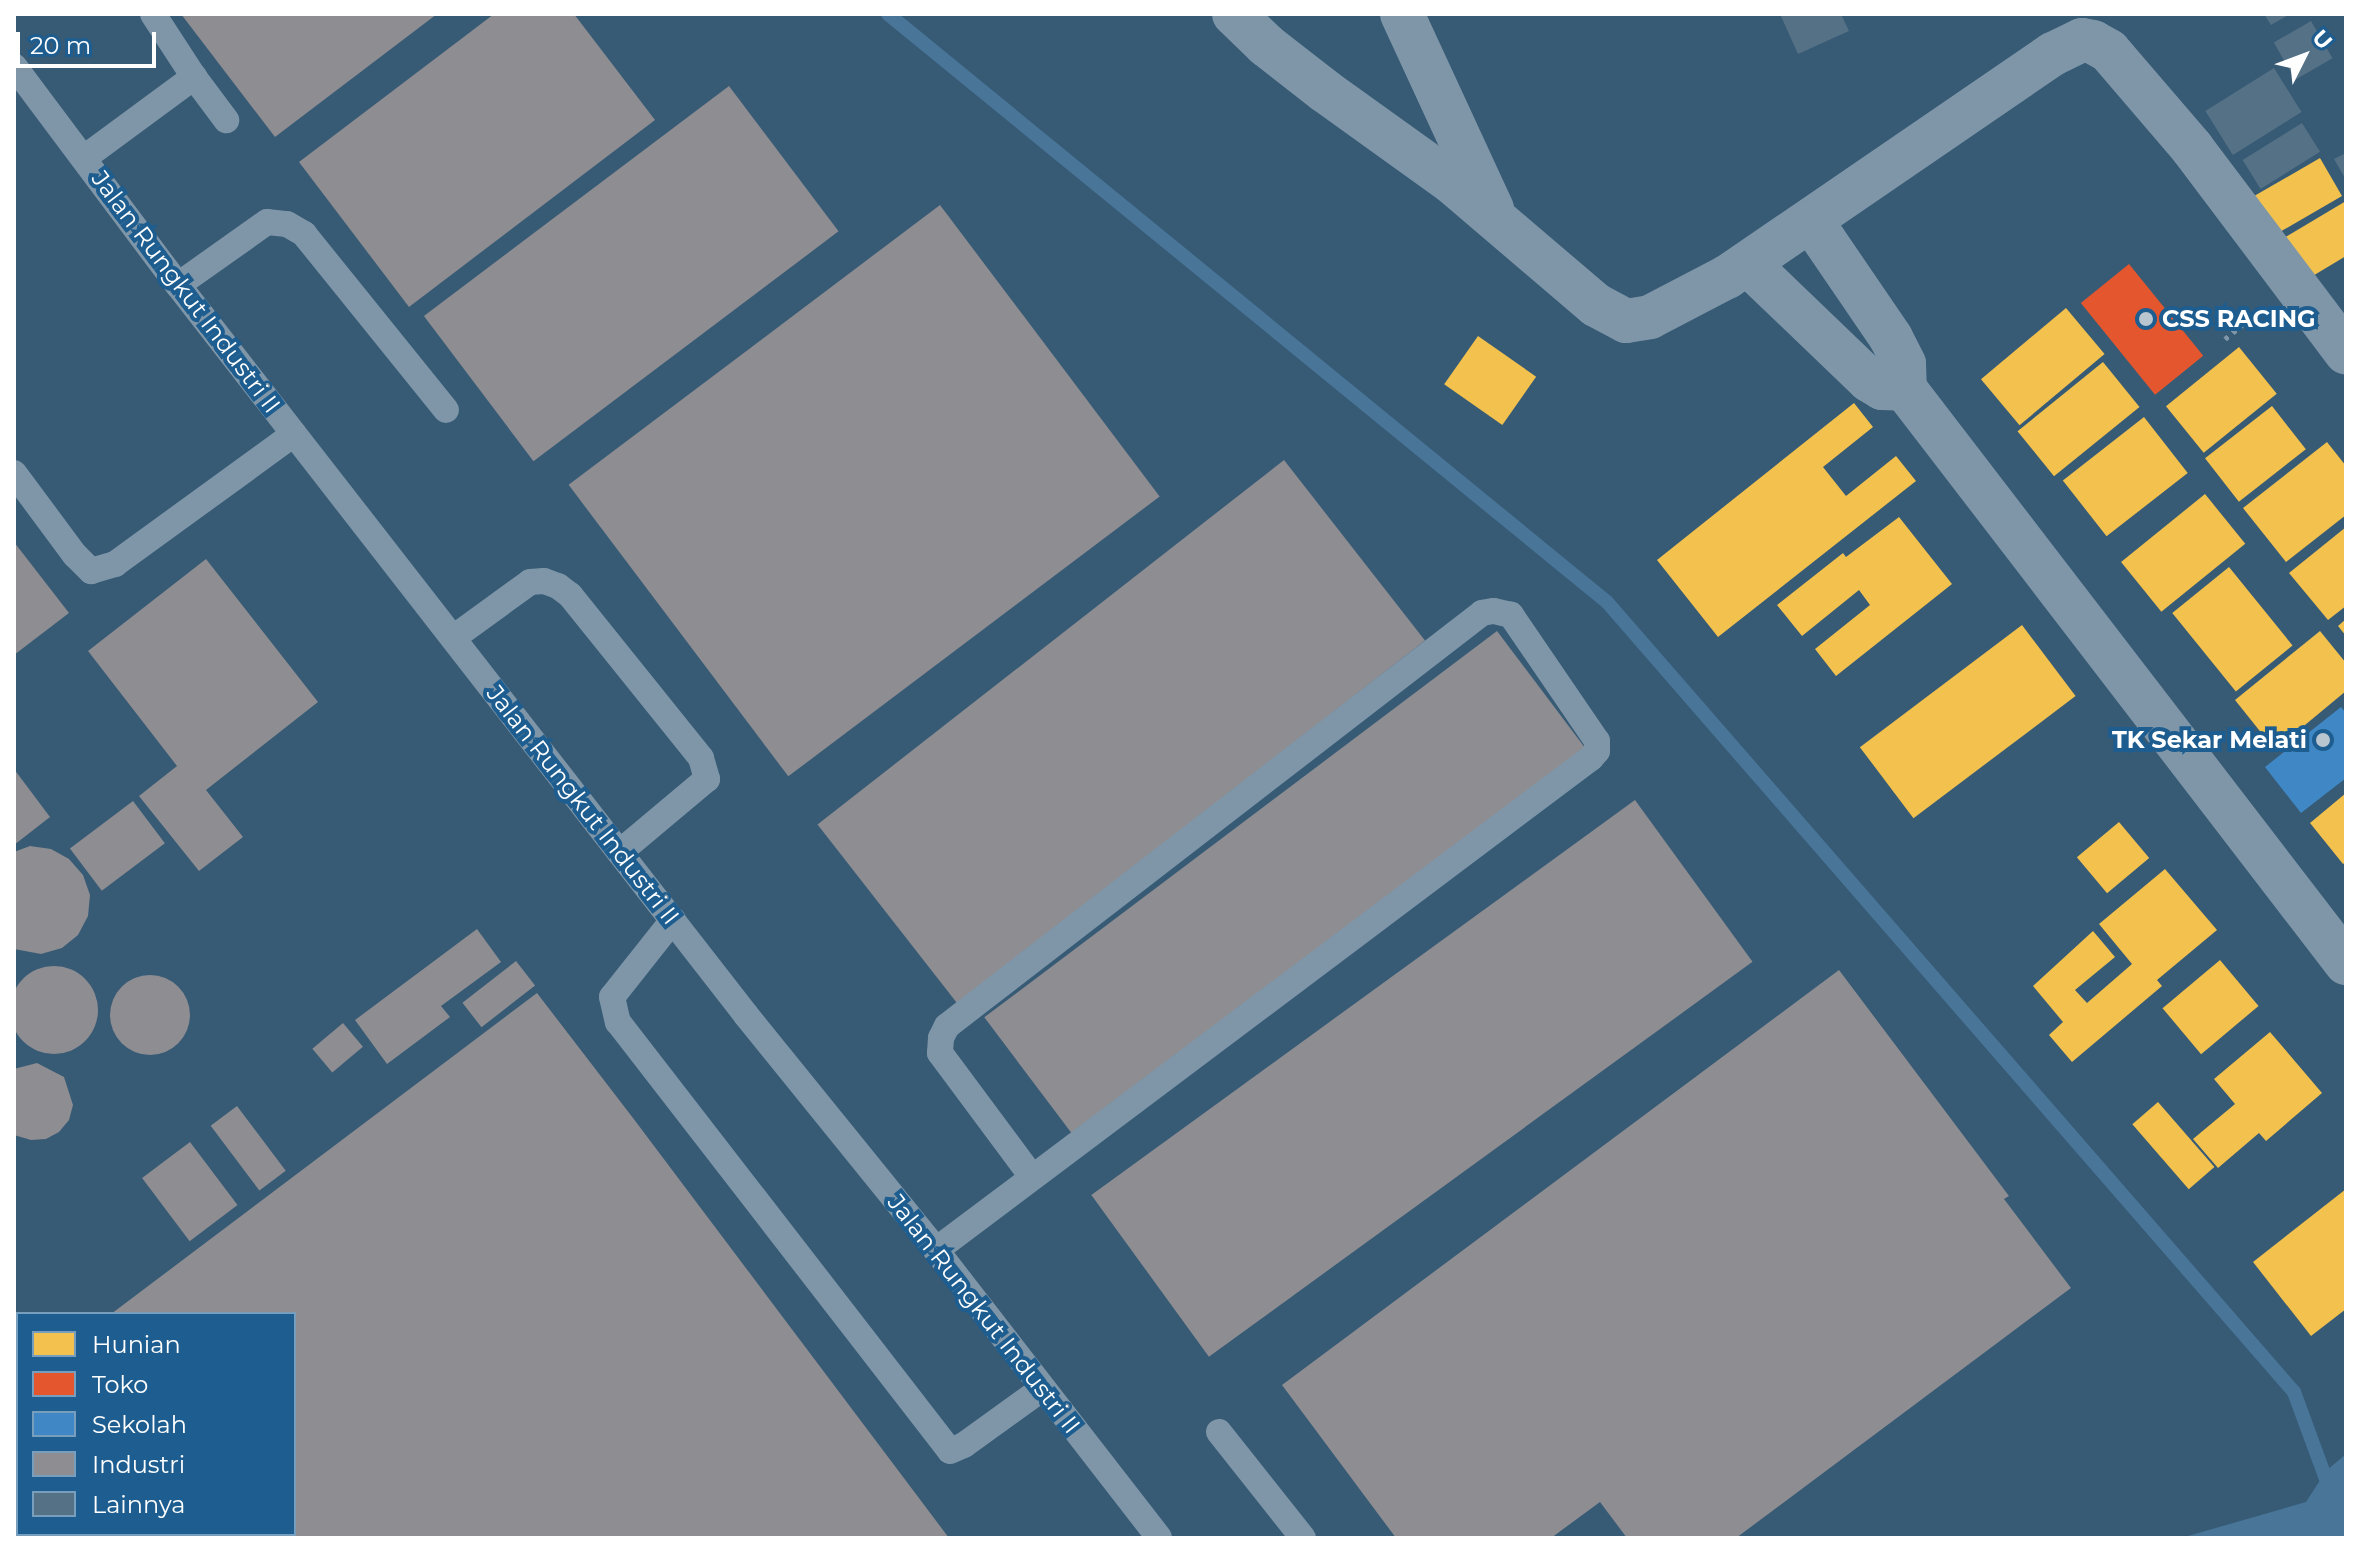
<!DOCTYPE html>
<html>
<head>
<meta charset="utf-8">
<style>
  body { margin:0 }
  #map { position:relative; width:2360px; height:1552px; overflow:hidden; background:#375a75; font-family:Montserrat,sans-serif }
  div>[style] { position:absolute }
  .water>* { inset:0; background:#487598 }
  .homes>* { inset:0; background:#f2c14e; transform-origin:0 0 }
  .shops>* { inset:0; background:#e4572e; transform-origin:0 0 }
  .schools>* { inset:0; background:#3f88c5 }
  .industry>* { inset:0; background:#8d8d92; transform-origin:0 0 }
  .round { border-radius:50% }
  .stream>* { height:14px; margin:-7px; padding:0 7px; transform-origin:7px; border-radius:7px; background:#487598 }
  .building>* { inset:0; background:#557186; transform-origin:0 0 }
  .path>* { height:5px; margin-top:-2.5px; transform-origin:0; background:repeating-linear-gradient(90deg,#7e96a8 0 4px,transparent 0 10px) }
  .lane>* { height:26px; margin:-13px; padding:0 13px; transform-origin:13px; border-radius:13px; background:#7e96a8 }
  .street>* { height:44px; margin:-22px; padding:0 22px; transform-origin:22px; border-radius:22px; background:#7e96a8 }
  .dots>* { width:22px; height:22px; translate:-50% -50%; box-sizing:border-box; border:4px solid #1d5d8f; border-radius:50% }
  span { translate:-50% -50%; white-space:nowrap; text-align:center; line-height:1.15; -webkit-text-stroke:8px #1d5d8f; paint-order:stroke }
  .street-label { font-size:24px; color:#fff }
  .poi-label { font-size:24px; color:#fff; font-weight:700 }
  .left { translate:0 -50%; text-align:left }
  .right { translate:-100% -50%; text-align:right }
  .frame { position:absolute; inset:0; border:16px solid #fff; pointer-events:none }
  .legend { position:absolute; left:16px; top:1312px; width:280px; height:224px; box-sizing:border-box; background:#1d5d8f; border:2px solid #779ebc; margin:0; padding:10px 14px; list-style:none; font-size:24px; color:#fff }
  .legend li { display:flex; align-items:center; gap:16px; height:40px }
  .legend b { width:40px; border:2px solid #779ebc }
  .north { position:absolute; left:2264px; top:16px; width:80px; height:80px; -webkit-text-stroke:6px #1d5d8f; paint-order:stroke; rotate:48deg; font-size:22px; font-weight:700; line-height:32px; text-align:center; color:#fff }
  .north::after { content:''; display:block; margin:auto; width:28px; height:36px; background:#fff; clip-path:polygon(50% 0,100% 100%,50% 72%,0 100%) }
  .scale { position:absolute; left:16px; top:32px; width:140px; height:36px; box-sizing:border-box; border:4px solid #fff; border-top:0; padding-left:10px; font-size:24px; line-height:28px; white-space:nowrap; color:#fff; -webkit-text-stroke:6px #1d5d8f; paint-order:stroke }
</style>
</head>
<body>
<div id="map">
  <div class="water">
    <div style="clip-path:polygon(2346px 1454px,2346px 1538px,2181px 1538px,2306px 1502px,2326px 1471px)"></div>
  </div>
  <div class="homes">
    <div style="left:2320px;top:158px;width:44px;height:77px;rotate:60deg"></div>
    <div style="clip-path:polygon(2346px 201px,2346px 256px,2306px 280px,2282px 239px)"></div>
    <div style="left:2066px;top:308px;width:60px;height:111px;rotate:50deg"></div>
    <div style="left:1478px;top:336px;width:71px;height:59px;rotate:35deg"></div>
    <div style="left:2239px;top:347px;width:60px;height:94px;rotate:51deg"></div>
    <div style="left:2103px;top:362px;width:58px;height:110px;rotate:51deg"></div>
    <div style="clip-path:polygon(1854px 403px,1873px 427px,1823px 467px,1846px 496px,1896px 456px,1916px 481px,1718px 637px,1657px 560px)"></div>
    <div style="left:2272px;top:406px;width:55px;height:85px;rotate:52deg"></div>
    <div style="left:2144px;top:417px;width:71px;height:103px;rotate:52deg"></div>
    <div style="clip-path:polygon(2327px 442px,2346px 466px,2346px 515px,2286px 562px,2243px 508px)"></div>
    <div style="left:2205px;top:494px;width:64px;height:108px;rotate:51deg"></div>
    <div style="clip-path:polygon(1899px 517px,1952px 584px,1836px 676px,1815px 649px,1870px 605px,1859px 590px,1802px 636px,1777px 605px,1843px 553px,1846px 557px)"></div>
    <div style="clip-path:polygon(2346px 527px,2346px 606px,2328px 620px,2289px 573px)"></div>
    <div style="left:2229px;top:567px;width:101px;height:73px;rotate:51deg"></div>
    <div style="clip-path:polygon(2346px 619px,2346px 636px,2338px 626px)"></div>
    <div style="left:2022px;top:625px;width:89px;height:203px;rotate:53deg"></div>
    <div style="clip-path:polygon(2320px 631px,2346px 663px,2346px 691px,2275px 750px,2235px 700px)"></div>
    <div style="clip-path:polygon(2346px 793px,2346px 862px,2343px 864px,2310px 823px)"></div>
    <div style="left:2119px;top:822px;width:47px;height:55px;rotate:50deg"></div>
    <div style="clip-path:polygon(2165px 869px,2217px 930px,2157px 980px,2162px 986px,2072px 1062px,2049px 1035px,2063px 1022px,2033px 986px,2093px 931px,2115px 957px,2075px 990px,2087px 1003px,2132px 964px,2099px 924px)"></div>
    <div style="left:2220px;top:960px;width:60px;height:75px;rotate:50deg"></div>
    <div style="clip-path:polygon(2270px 1032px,2322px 1093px,2266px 1141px,2259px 1133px,2218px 1168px,2193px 1139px,2235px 1104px,2214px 1079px)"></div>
    <div style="left:2158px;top:1102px;width:86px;height:34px;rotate:49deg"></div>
    <div style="clip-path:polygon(2346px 1189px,2346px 1309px,2311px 1336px,2253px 1262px)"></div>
  </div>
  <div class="shops">
    <div style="left:2129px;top:264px;width:118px;height:62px;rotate:51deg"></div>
  </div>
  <div class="schools">
    <div style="clip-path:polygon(2341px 707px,2346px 713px,2346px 778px,2301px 813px,2265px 767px)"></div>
  </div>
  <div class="industry">
    <div style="clip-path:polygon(181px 14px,437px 14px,275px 137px)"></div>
    <div style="clip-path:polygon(494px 14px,574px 14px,655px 120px,409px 307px,299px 162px)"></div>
    <div style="left:729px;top:86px;width:182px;height:382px;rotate:53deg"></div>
    <div style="left:940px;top:205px;width:365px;height:465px;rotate:53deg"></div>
    <div style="left:1284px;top:460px;width:229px;height:592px;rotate:52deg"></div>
    <div style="clip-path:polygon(14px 542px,69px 613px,14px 655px)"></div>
    <div style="clip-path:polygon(206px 559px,318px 702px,206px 790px,243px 837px,199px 871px,139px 796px,177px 766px,88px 651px)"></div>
    <div style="left:1497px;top:631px;width:149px;height:642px;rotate:53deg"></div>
    <div style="clip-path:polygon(14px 769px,50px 817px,14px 845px)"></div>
    <div style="left:1635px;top:800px;width:200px;height:672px;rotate:54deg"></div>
    <div style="left:133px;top:801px;width:53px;height:79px;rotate:53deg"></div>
    <div style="clip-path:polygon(30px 846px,51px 849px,69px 859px,83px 875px,90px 895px,88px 916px,78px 935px,62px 948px,41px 954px,14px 949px,14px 852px)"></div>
    <div style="clip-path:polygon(477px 929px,501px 962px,441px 1006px,450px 1017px,387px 1064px,355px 1020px)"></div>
    <div style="left:516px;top:961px;width:31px;height:68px;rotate:52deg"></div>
    <div class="round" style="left:10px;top:966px;width:88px;height:88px"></div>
    <div style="clip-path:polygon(1839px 970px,2009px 1196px,2004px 1199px,2071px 1288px,1736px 1538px,1627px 1538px,1600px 1502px,1551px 1538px,1396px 1538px,1282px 1385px)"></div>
    <div class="round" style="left:110px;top:975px;width:80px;height:80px"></div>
    <div style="clip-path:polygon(537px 993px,633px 1118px,949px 1538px,212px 1538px,209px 1534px,294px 1534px,294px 1314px,111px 1314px)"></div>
    <div style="left:343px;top:1023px;width:31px;height:40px;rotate:50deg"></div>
    <div style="clip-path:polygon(37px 1063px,64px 1077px,73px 1105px,69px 1120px,59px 1132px,46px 1139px,31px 1140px,14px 1135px,14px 1069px)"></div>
    <div style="left:237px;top:1106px;width:81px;height:33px;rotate:53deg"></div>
    <div style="left:190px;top:1142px;width:79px;height:60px;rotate:53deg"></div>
  </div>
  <div class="stream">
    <div style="left:888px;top:14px;width:929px;rotate:39.28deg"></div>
    <div style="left:1607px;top:602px;width:1047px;rotate:48.99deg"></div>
    <div style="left:2294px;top:1392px;width:133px;rotate:69.8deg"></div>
    <div style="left:2340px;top:1517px;width:8px;rotate:45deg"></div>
    <div style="left:14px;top:1412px;width:6px;rotate:51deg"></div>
    <div style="left:107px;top:1534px;width:5px;rotate:53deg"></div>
  </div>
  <div class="building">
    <div style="clip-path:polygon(1780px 14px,1841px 14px,1849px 31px,1798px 54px)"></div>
    <div style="clip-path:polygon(2264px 14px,2290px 14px,2271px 25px)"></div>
    <div style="left:2311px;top:21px;width:43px;height:43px;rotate:60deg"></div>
    <div style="left:2274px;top:68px;width:52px;height:81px;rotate:58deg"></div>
    <div style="left:2302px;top:123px;width:34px;height:70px;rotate:58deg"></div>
    <div style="clip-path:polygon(2346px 153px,2346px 180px,2334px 159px)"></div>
  </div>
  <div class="path">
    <div style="left:2225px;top:339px;width:44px;rotate:-39.5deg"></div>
  </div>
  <div class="lane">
    <div style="left:14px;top:66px;width:274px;rotate:53.2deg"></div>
    <div style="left:178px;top:285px;width:925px;rotate:52.11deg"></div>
    <div style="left:746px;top:1015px;width:302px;rotate:51deg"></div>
    <div style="left:936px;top:1250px;width:364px;rotate:52.2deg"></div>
    <div style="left:194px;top:77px;width:54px;rotate:53.3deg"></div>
    <div style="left:84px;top:158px;width:137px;rotate:-36.4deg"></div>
    <div style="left:194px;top:77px;width:75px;rotate:-123.1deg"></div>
    <div style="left:178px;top:285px;width:109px;rotate:-35.3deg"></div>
    <div style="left:267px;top:222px;width:20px;rotate:6deg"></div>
    <div style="left:287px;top:224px;width:20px;rotate:30deg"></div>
    <div style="left:304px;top:234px;width:226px;rotate:51.1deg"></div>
    <div style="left:14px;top:473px;width:102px;rotate:53.4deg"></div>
    <div style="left:75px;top:555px;width:23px;rotate:45deg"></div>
    <div style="left:91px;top:571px;width:25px;rotate:-16deg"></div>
    <div style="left:115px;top:564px;width:221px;rotate:-36deg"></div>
    <div style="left:453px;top:638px;width:95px;rotate:-36deg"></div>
    <div style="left:530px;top:582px;width:14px;rotate:-4deg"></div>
    <div style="left:544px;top:581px;width:15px;rotate:20deg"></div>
    <div style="left:558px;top:586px;width:15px;rotate:37deg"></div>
    <div style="left:570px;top:595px;width:209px;rotate:51.2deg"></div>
    <div style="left:701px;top:758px;width:22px;rotate:74deg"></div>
    <div style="left:707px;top:779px;width:114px;rotate:140deg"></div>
    <div style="left:673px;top:920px;width:98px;rotate:128.4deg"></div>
    <div style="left:612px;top:997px;width:26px;rotate:77deg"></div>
    <div style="left:618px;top:1022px;width:542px;rotate:52.26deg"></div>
    <div style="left:950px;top:1451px;width:15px;rotate:-23deg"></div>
    <div style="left:964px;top:1445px;width:97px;rotate:-35.8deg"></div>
    <div style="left:936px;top:1250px;width:819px;rotate:-36.91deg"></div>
    <div style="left:1591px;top:758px;width:9px;rotate:-49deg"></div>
    <div style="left:1597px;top:751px;width:10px;rotate:-90deg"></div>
    <div style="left:1597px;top:741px;width:153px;rotate:-124.3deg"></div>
    <div style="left:1511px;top:615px;width:18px;rotate:-167deg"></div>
    <div style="left:1493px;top:611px;width:11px;rotate:170deg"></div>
    <div style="left:1482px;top:613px;width:676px;rotate:142.33deg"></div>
    <div style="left:947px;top:1026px;width:13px;rotate:117deg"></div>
    <div style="left:941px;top:1038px;width:15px;rotate:94deg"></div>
    <div style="left:940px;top:1053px;width:154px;rotate:53.4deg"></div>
    <div style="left:1219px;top:1432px;width:135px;rotate:51.6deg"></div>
  </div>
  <div class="street">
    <div style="left:1234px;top:14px;width:45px;rotate:44.1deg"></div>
    <div style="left:1266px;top:45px;width:75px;rotate:37.9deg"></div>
    <div style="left:1325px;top:91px;width:158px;rotate:35.7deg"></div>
    <div style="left:1453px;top:183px;width:188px;rotate:40.5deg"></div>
    <div style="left:1596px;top:305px;width:34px;rotate:28deg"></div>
    <div style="left:1626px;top:321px;width:24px;rotate:-9deg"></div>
    <div style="left:1650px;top:317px;width:87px;rotate:-27.5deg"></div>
    <div style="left:1727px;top:277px;width:395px;rotate:-34.4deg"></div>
    <div style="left:2053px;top:54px;width:32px;rotate:-26deg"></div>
    <div style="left:2082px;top:40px;width:11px;rotate:10deg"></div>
    <div style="left:2093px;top:42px;width:18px;rotate:29deg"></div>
    <div style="left:2109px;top:51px;width:128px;rotate:49.4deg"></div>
    <div style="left:2192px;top:148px;width:256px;rotate:53deg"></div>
    <div style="left:1402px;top:14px;width:215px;rotate:65.2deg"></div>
    <div style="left:1812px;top:222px;width:140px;rotate:55.7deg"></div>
    <div style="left:1891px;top:338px;width:29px;rotate:63deg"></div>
    <div style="left:1904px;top:364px;width:25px;rotate:88deg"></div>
    <div style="left:1905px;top:389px;width:724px;rotate:52.47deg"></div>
    <div style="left:1748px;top:264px;width:168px;rotate:43.8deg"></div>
    <div style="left:1869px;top:380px;width:15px;rotate:32deg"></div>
    <div style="left:1882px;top:388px;width:23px;rotate:2deg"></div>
  </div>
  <div class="dots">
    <div style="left:2146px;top:319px;background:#b9c5cf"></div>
    <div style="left:2323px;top:740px;background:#b9c5cf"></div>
  </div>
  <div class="street-label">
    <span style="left:186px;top:292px;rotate:53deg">Jalan Rungkut Industri II</span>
    <span style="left:583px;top:805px;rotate:52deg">Jalan Rungkut Industri II</span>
    <span style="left:984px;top:1314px;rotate:52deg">Jalan Rungkut Industri II</span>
  </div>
  <div class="poi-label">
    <span class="left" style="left:2162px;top:319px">CSS RACING</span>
    <span class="right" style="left:2307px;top:740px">TK Sekar Melati</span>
  </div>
  <div class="frame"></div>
  <ul class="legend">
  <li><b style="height:22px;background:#f2c14e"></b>Hunian</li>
  <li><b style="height:22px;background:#e4572e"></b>Toko</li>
  <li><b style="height:22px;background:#3f88c5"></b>Sekolah</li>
  <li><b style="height:22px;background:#8d8d92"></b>Industri</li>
  <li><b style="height:22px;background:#557186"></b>Lainnya</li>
  </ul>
  <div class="north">U</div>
  <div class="scale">20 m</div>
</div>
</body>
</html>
